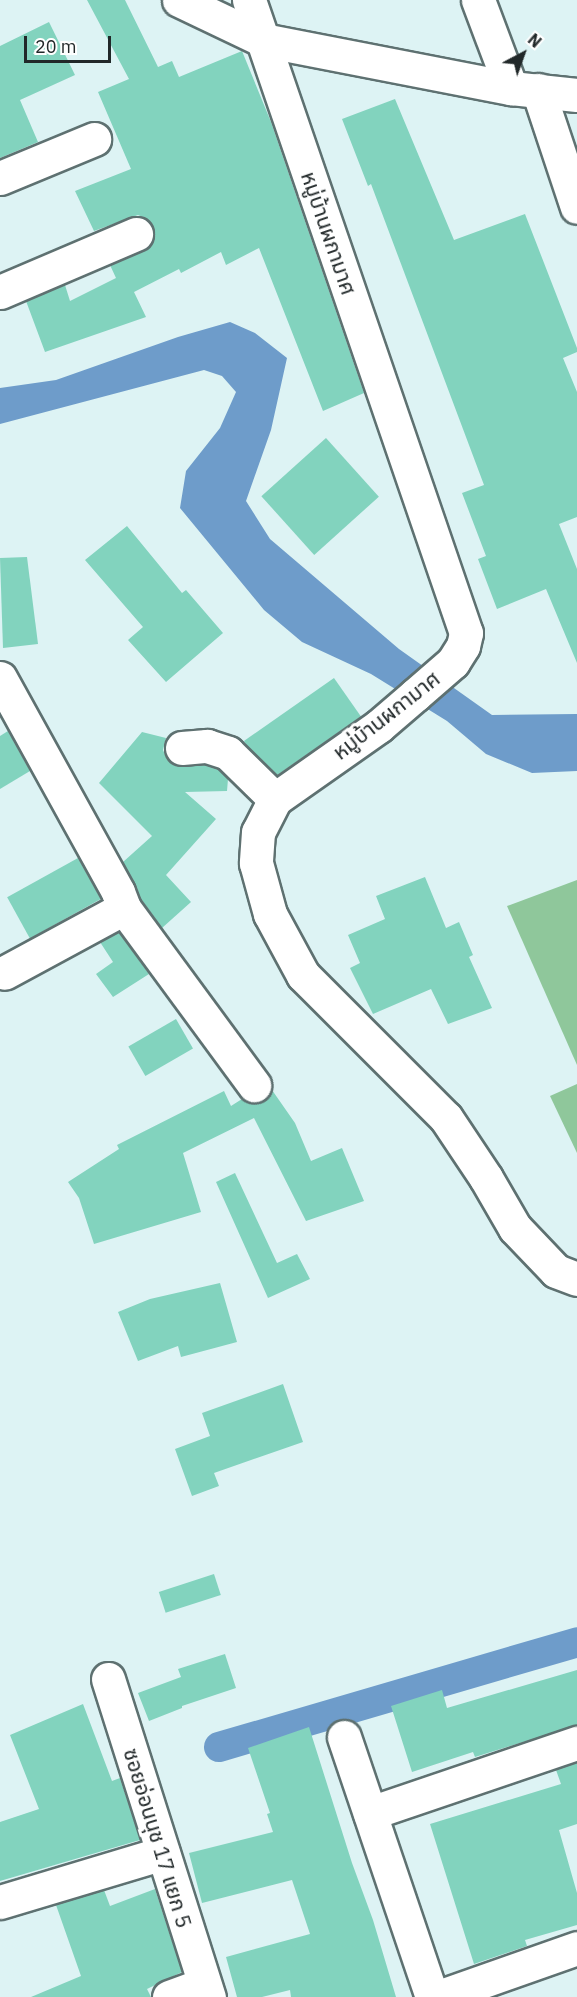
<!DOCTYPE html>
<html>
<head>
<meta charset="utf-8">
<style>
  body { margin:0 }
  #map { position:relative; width:577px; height:1997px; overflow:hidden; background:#ddf3f4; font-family:"IBM Plex Sans","Noto Sans Thai",sans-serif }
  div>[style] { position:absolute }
  .forest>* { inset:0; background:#8fc79b }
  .water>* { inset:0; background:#6e9cca }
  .canal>* { height:30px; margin:-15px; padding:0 15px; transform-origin:15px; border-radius:15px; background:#6e9cca }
  .building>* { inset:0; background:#82d3be; transform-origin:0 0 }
  .roads { filter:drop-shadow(2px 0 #5e7171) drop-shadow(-2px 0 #5e7171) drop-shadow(0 2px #5e7171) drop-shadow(0 -2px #5e7171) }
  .minor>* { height:33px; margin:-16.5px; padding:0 16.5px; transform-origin:16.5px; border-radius:16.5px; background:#fff }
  span { translate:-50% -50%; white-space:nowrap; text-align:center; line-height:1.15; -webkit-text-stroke:6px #fff; paint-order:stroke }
  .street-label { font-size:21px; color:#212829 }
  .north { position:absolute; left:493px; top:24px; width:60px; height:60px; -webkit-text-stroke:4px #fff; paint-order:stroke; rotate:41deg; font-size:16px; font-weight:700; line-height:24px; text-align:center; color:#212829 }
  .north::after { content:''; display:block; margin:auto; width:21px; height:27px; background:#212829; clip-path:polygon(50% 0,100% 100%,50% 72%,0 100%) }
  .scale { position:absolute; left:24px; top:36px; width:87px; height:27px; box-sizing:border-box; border:3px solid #212829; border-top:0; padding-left:8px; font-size:18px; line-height:21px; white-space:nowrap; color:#212829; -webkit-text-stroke:4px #fff; paint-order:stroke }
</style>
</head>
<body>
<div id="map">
  <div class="forest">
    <div style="clip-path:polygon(577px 880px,577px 1065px,507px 906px)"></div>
    <div style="clip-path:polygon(577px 1084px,577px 1153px,550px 1096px)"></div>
  </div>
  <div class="water">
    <div style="clip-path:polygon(230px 322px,255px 333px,287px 358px,271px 430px,246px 501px,270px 539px,399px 649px,492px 715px,577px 714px,577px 771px,532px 773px,486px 754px,447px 721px,371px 674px,302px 642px,264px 610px,180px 508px,186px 471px,220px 428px,236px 392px,222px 376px,204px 370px,0 424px,0 388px,56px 380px,178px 337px)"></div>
  </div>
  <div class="canal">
    <div style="left:219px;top:1747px;width:373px;rotate:-16.3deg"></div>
  </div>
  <div class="building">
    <div style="clip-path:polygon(87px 0,125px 0,158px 67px,172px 61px,179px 77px,242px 51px,271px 122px,364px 393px,323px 411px,259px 248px,226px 265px,221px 252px,181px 273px,179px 269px,134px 292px,146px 317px,45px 352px,26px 301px,65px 285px,70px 301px,116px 278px,110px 265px,144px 251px,151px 246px,154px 237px,153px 226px,147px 219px,138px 215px,94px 231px,75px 191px,131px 169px,98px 92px,129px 79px)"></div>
    <div style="clip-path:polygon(49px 22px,75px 75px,20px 100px,38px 142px,0 158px,0 46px)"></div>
    <div style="clip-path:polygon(395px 99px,454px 240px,525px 214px,577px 348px,577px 352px,563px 358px,577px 392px,577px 517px,559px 524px,577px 569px,577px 663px,546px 589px,497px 609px,478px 559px,486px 556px,462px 493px,484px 485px,371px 184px,368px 186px,342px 119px)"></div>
    <div style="left:326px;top:438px;width:79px;height:87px;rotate:48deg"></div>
    <div style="clip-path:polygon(127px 526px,182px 593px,186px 590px,223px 633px,166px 682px,128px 640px,143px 627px,85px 560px)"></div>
    <div style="clip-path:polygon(27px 557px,38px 644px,3px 648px,0 558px)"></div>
    <div style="left:334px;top:678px;width:47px;height:110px;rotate:55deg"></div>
    <div style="clip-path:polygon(8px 731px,30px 771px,0 789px,0 736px)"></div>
    <div style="clip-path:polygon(142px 732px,166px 738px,163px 750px,167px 759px,173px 765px,205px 765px,218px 769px,228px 779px,227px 791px,185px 792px,216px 819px,166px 875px,191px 902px,162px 928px,141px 899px,123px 862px,152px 836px,99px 783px)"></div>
    <div style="left:78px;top:858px;width:47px;height:81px;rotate:61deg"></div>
    <div style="clip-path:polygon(425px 877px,446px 928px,459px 922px,473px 955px,469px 957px,492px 1008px,448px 1024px,431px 989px,373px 1014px,350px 968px,360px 963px,348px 935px,385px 919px,376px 896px)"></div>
    <div style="clip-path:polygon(119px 932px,149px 974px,113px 997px,96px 974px,113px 962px,100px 942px)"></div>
    <div style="left:176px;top:1019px;width:34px;height:55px;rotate:60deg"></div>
    <div style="clip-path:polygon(272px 1090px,295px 1123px,311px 1161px,342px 1148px,364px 1201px,306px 1221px,254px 1118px,183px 1153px,201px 1212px,94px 1244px,79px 1198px,68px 1182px,119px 1149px,117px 1145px,224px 1091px,231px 1106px,242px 1099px,255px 1104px,265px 1100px)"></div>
    <div style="clip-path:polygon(235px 1173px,277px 1263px,297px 1254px,310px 1279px,268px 1298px,216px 1182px)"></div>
    <div style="clip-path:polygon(220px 1283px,237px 1342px,181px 1357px,178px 1346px,138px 1361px,118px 1312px,150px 1299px)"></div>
    <div style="clip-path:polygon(283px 1384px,303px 1442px,214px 1473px,219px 1486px,192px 1496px,175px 1449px,210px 1436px,202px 1413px)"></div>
    <div style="left:214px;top:1574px;width:22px;height:58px;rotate:72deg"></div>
    <div style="clip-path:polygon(225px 1654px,236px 1688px,182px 1706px,182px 1708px,149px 1721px,138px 1693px,181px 1677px,178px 1669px)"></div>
    <div style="clip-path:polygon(577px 1670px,577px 1725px,475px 1757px,473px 1752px,412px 1772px,391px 1706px,442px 1690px,447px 1708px)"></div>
    <div style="clip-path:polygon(83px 1704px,112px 1781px,120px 1778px,140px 1840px,0 1881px,0 1822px,39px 1809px,10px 1735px)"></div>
    <div style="clip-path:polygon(309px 1727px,352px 1863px,373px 1920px,396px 1997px,291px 1997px,290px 1990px,262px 1997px,237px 1997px,226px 1957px,310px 1934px,292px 1880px,202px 1903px,189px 1853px,273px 1832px,267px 1814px,270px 1813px,248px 1748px)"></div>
    <div style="clip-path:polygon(577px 1763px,577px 1824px,559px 1830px,577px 1893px,577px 1925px,525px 1940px,527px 1946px,474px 1964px,430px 1824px,561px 1784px,556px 1770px)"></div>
    <div style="clip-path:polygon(155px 1889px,182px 1972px,147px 1989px,151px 1997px,31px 1997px,81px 1976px,56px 1905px,104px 1890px,110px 1906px)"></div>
  </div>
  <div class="roads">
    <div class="minor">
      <div style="left:179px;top:0;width:93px;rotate:25.5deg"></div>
      <div style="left:263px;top:40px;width:253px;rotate:11deg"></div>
      <div style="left:511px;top:88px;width:66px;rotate:6.1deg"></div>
      <div style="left:249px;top:0;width:669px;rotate:71.08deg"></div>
      <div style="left:466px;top:633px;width:13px;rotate:103deg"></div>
      <div style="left:463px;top:646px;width:19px;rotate:122deg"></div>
      <div style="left:453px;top:662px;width:50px;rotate:139deg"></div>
      <div style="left:415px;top:695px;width:48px;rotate:139.3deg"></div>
      <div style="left:379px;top:726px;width:127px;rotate:144.9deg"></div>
      <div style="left:275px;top:799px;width:37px;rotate:117deg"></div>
      <div style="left:258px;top:832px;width:31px;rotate:94deg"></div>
      <div style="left:256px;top:863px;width:53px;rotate:74.6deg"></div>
      <div style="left:270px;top:914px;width:69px;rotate:61.6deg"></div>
      <div style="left:303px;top:975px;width:202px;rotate:45deg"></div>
      <div style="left:446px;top:1118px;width:72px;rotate:56.3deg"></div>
      <div style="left:486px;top:1178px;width:58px;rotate:59.9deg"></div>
      <div style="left:515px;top:1228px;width:59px;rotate:46.4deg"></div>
      <div style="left:556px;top:1271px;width:22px;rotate:21deg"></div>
      <div style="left:478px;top:0;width:94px;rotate:69.4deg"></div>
      <div style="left:538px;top:90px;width:123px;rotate:71.6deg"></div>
      <div style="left:0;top:178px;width:102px;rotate:-22.5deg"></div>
      <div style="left:0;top:292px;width:148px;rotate:-23.1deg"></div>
      <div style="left:0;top:678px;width:244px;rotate:61.1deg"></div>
      <div style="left:118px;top:892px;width:17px;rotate:69deg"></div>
      <div style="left:124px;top:908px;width:136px;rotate:151.6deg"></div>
      <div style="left:182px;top:748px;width:25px;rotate:-5deg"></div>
      <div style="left:207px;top:746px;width:22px;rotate:18deg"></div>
      <div style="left:228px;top:753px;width:66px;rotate:44.4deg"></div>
      <div style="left:124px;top:908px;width:220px;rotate:53.7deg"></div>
      <div style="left:108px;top:1679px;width:334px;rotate:72.4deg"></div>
      <div style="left:344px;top:1737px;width:274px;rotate:71.3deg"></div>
      <div style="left:370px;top:1813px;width:219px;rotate:-18.7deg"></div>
      <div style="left:0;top:1902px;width:170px;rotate:-16.7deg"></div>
      <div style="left:169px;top:1997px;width:37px;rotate:-20deg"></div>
      <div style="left:438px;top:1997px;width:147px;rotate:-19.4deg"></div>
    </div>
  </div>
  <div class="street-label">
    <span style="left:329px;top:233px;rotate:71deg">หมู่บ้านผกามาศ</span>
    <span style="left:386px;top:715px;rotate:-38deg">หมู่บ้านผกามาศ</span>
    <span style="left:158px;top:1838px;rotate:73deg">ซอยอ่อนนุช 17 แยก 5</span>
  </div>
  <div class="north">N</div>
  <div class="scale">20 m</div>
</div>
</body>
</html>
